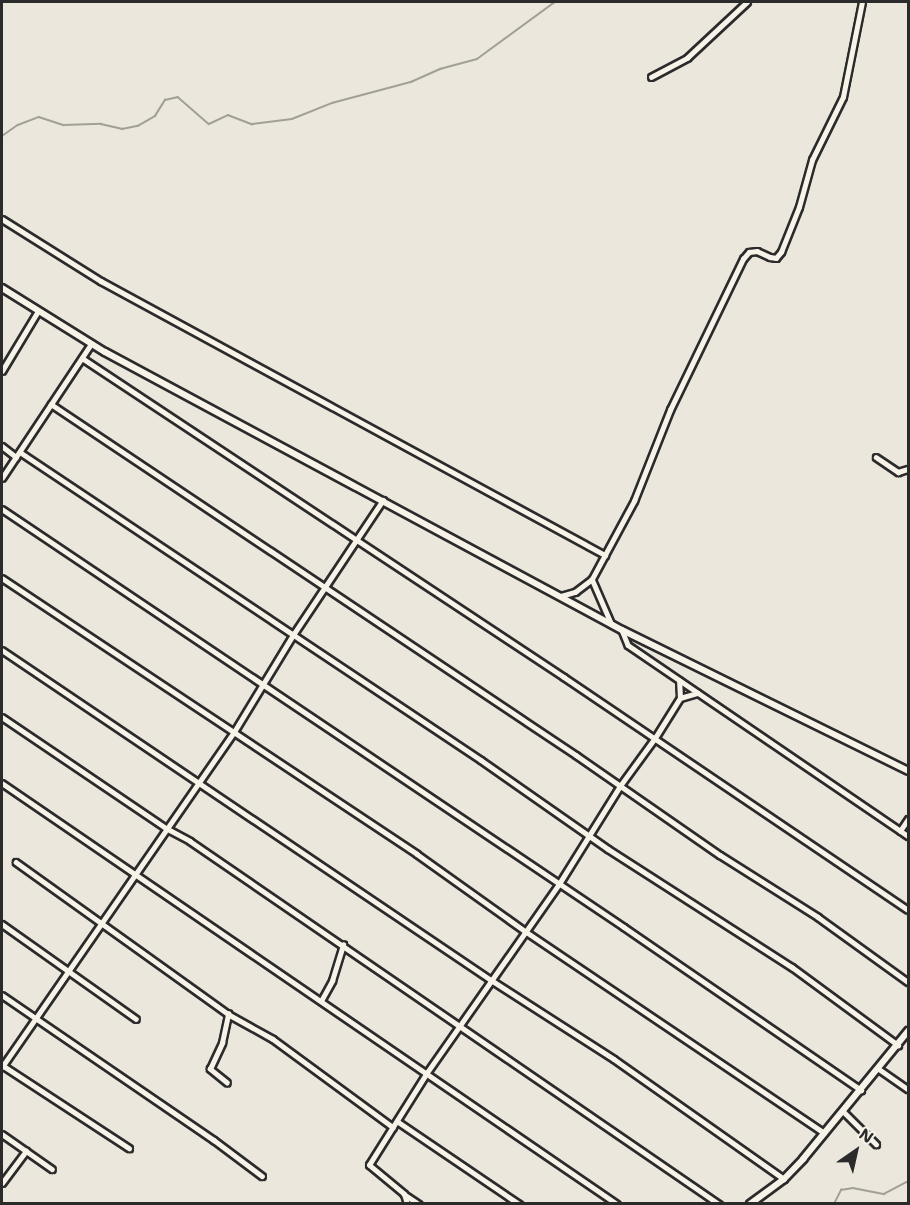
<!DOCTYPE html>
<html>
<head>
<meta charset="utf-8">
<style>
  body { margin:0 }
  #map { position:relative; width:910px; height:1205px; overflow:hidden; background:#ebe7dd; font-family:"Shantell Sans",sans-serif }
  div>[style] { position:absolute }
  .stream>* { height:1.5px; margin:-0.75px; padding:0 0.75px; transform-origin:0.75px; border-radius:0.75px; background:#a29f98 }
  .roads { filter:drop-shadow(2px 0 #2b2b2b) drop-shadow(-2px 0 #2b2b2b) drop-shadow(0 2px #2b2b2b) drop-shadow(0 -2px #2b2b2b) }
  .street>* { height:4.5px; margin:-2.25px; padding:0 2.25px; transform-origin:2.25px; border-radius:2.25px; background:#f7f3e8 }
  .secondary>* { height:6px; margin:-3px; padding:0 3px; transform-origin:3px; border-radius:3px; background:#f7f3e8 }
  span { translate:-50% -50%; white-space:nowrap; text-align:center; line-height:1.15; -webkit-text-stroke:4.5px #f7f3e8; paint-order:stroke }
  .frame { position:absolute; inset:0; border:3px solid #2b2b2b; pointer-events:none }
  .north { position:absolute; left:826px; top:1121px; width:60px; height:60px; -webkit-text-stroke:4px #f7f3e8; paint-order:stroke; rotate:34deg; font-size:16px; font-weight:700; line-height:24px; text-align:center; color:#2b2b2b }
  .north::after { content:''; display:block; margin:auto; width:21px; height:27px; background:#2b2b2b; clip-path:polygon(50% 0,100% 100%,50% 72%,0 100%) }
</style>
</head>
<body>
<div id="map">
  <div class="stream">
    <div style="left:2px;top:136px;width:19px;rotate:-35deg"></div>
    <div style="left:18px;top:125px;width:22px;rotate:-21deg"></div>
    <div style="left:39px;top:117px;width:26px;rotate:18deg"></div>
    <div style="left:64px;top:125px;width:37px;rotate:-2deg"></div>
    <div style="left:101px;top:124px;width:22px;rotate:13deg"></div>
    <div style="left:122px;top:129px;width:16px;rotate:-11deg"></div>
    <div style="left:138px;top:126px;width:20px;rotate:-30deg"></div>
    <div style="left:155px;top:116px;width:19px;rotate:-58deg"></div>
    <div style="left:165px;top:100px;width:13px;rotate:-13deg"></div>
    <div style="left:178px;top:97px;width:41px;rotate:41.1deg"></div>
    <div style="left:209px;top:124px;width:21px;rotate:-25deg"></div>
    <div style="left:228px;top:115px;width:26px;rotate:21deg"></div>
    <div style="left:252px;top:124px;width:40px;rotate:-7.1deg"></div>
    <div style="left:292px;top:119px;width:43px;rotate:-21.8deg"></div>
    <div style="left:332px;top:103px;width:82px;rotate:-14.9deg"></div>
    <div style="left:411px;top:82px;width:32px;rotate:-24deg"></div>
    <div style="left:440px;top:69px;width:38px;rotate:-15deg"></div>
    <div style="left:477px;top:59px;width:97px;rotate:-36.2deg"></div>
    <div style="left:834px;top:1204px;width:16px;rotate:-63deg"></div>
    <div style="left:841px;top:1190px;width:12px;rotate:-9deg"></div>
    <div style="left:853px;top:1188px;width:32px;rotate:11deg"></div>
    <div style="left:884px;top:1194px;width:27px;rotate:-28deg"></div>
  </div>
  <div class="roads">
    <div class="street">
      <div style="left:651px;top:77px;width:41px;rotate:-27.8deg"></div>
      <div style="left:687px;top:58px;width:82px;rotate:-43deg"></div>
      <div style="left:2px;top:219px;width:117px;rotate:32.1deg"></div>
      <div style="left:101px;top:281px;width:574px;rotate:28.53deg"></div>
      <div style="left:82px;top:358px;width:578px;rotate:33.5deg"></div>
      <div style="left:564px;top:677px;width:415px;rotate:34.1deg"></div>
      <div style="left:2px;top:371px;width:70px;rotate:-59deg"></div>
      <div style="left:51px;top:404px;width:632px;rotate:33.77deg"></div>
      <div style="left:576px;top:755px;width:175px;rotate:34.8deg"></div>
      <div style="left:720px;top:855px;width:116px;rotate:32.3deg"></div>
      <div style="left:818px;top:917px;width:111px;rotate:35.8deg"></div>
      <div style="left:2px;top:446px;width:18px;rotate:38deg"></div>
      <div style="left:20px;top:452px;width:554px;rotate:33.75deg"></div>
      <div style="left:481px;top:760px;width:155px;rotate:35deg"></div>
      <div style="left:608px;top:849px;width:219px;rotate:32.7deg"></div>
      <div style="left:792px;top:967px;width:132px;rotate:36.3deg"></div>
      <div style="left:876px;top:457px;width:27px;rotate:34deg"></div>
      <div style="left:898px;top:472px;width:10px;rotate:-17deg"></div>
      <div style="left:2px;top:478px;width:161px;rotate:-56.4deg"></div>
      <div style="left:2px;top:509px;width:749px;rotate:33.9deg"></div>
      <div style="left:624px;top:927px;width:288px;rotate:34.5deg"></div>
      <div style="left:2px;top:578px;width:498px;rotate:33.6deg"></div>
      <div style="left:417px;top:854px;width:133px;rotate:35.5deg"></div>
      <div style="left:525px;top:931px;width:361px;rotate:34deg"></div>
      <div style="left:592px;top:579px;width:48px;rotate:66.6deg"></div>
      <div style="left:561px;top:596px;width:15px;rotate:-16deg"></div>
      <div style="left:575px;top:592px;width:21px;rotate:-37deg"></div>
      <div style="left:592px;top:579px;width:89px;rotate:-61.7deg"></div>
      <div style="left:634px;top:501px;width:98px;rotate:-68.4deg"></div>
      <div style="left:670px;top:410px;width:168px;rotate:-64.2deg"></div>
      <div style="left:743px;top:259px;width:9px;rotate:-49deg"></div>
      <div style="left:749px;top:252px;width:8px;rotate:-7deg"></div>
      <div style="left:757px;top:251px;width:14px;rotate:25deg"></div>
      <div style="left:770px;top:257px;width:6px;rotate:9deg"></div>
      <div style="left:776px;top:258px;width:8px;rotate:-50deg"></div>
      <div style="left:781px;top:252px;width:48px;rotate:-68.2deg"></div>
      <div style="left:799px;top:207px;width:49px;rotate:-74.5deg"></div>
      <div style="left:812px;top:160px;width:70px;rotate:-63.8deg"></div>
      <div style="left:843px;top:97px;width:97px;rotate:-78.7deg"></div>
      <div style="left:622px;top:630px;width:16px;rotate:68deg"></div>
      <div style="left:628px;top:645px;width:339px;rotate:34.3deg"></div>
      <div style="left:2px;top:650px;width:590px;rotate:34.01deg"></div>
      <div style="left:491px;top:980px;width:146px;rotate:32.7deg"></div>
      <div style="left:614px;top:1059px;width:208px;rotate:35.2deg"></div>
      <div style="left:680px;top:698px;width:18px;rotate:-16deg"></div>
      <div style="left:2px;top:717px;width:198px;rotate:34.1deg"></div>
      <div style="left:166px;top:828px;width:27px;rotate:28deg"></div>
      <div style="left:190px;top:841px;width:642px;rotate:34.46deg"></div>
      <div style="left:2px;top:783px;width:745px;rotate:34.39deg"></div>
      <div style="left:900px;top:831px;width:14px;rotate:-56deg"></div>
      <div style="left:16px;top:862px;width:261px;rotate:35.6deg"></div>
      <div style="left:228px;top:1014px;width:51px;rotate:29.1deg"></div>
      <div style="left:273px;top:1039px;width:149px;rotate:36.3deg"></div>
      <div style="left:2px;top:924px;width:164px;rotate:35.3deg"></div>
      <div style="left:2px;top:995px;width:257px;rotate:34.4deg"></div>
      <div style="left:214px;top:1140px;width:60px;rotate:36.9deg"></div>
      <div style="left:321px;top:1001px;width:23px;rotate:-61deg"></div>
      <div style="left:332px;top:981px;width:38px;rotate:-73deg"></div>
      <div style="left:2px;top:1065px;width:152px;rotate:33.2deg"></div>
      <div style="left:2px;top:1067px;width:407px;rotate:-55.3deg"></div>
      <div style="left:234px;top:732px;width:114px;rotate:-58.7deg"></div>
      <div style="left:293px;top:635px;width:162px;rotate:-56.3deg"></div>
      <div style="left:879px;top:1069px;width:35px;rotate:35deg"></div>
      <div style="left:227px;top:1083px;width:22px;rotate:-141deg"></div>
      <div style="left:210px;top:1069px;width:29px;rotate:-65deg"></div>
      <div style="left:222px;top:1043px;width:30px;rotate:-78deg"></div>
      <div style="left:843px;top:1111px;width:47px;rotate:45deg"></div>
      <div style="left:397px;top:1121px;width:148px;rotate:34.2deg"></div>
      <div style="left:2px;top:1134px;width:61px;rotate:35deg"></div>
      <div style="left:2px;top:1183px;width:40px;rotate:-53deg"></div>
      <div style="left:404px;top:1194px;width:18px;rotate:34deg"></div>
      <div style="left:407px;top:1204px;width:10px;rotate:-107deg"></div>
      <div style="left:404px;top:1194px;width:45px;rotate:-140.4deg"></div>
      <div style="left:369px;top:1165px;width:107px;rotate:-57.9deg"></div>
      <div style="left:426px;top:1074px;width:232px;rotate:-55deg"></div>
      <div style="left:559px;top:884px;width:115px;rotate:-58.1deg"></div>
      <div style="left:620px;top:786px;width:59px;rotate:-53.9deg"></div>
      <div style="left:655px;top:738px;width:47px;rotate:-58deg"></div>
      <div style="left:680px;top:698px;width:17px;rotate:-93deg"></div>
    </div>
    <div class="secondary">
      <div style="left:2px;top:288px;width:121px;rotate:31.9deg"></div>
      <div style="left:105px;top:352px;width:587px;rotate:28.27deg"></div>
      <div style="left:622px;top:630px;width:319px;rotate:26.2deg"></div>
      <div style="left:750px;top:1204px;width:42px;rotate:-36.3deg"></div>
      <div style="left:784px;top:1179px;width:28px;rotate:-46deg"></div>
      <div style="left:803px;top:1159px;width:166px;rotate:-50.6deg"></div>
    </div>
  </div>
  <div class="frame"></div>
  <div class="north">N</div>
</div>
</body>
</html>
